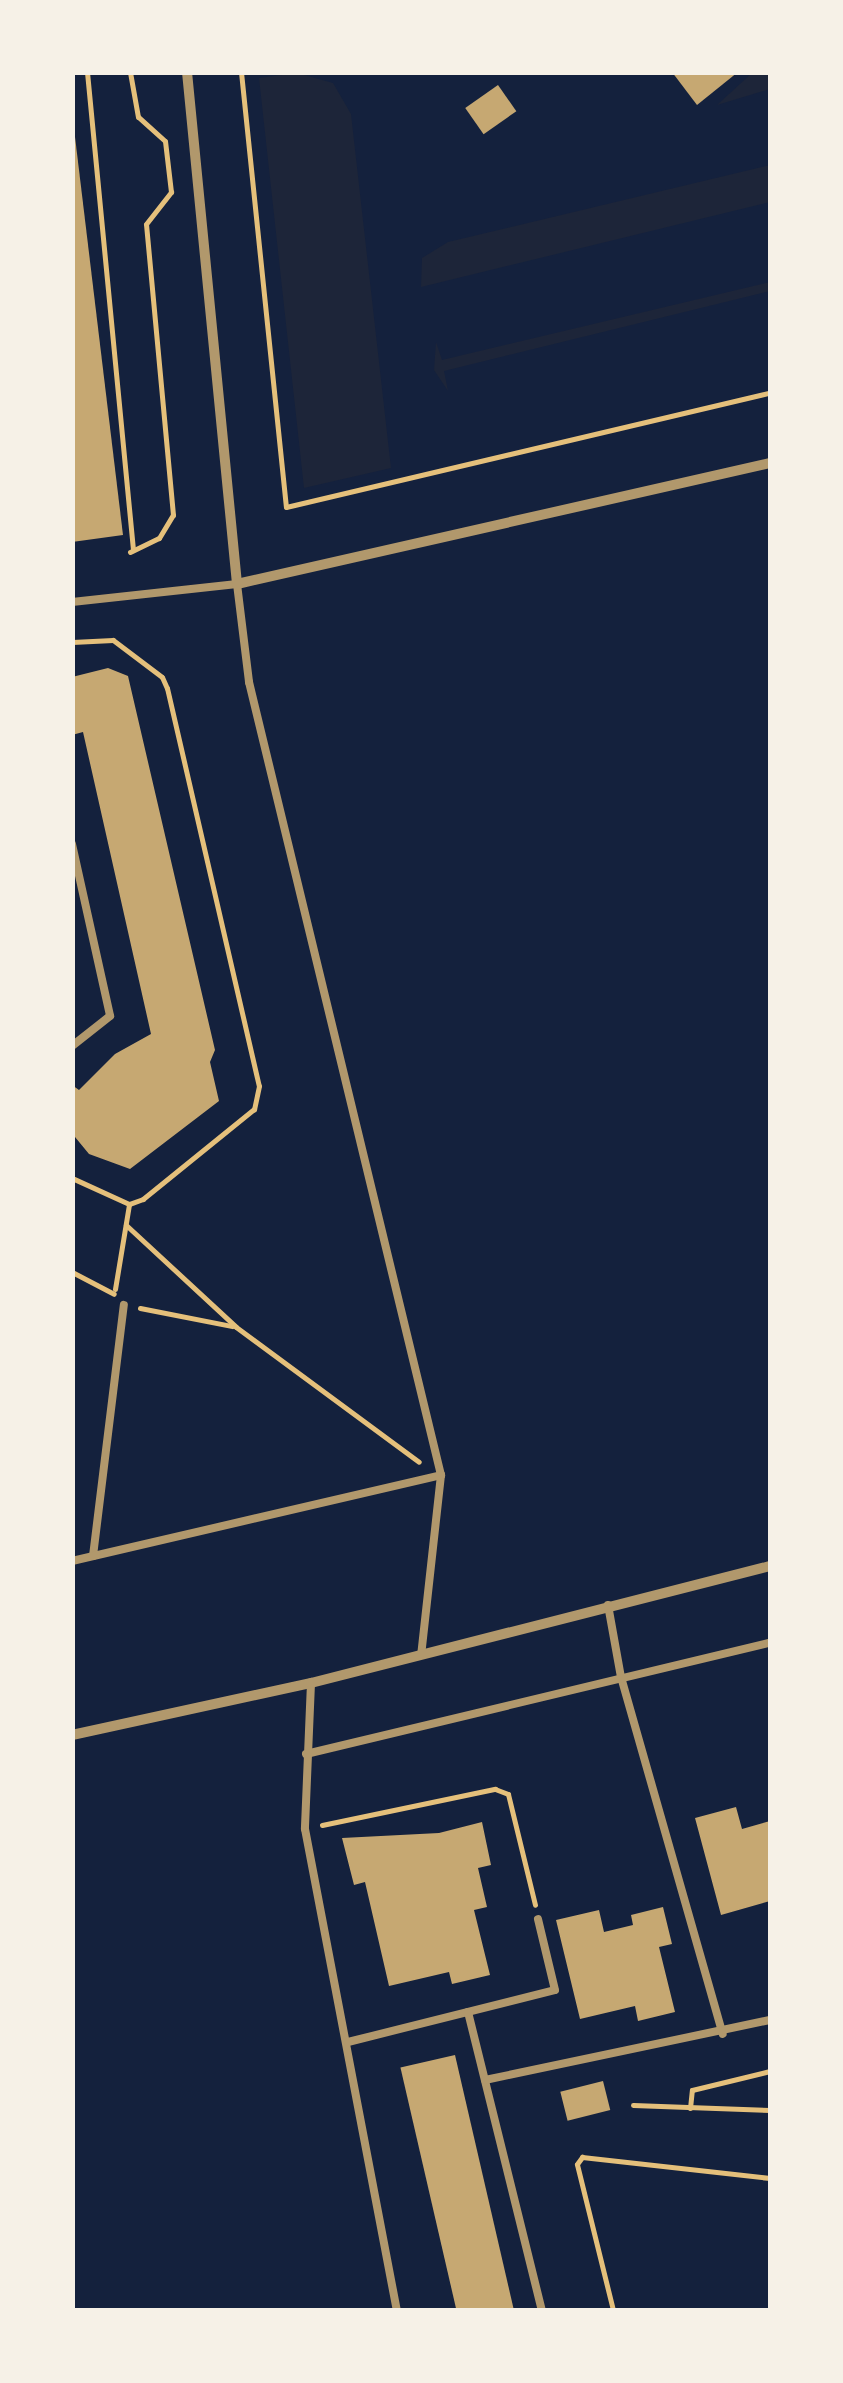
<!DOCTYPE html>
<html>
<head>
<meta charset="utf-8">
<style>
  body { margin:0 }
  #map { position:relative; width:843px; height:2383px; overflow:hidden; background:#14213d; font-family:"Times New Roman",serif }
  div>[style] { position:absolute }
  .green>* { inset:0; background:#1d2539 }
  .building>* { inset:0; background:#c6a872; transform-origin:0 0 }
  .path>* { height:5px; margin:-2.5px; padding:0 2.5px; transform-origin:2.5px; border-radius:2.5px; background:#e5c07b }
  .service>* { height:8px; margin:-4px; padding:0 4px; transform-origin:4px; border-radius:4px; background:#b1986c }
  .minor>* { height:10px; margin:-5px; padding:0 5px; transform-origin:5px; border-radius:5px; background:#b1986c }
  span { translate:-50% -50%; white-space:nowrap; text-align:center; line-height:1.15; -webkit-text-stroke:8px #f6f1e7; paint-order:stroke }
  .frame { position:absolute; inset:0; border:75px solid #f6f1e7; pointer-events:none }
</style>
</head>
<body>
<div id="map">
  <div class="green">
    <div style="clip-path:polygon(297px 73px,333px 83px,351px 114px,391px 468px,304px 488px,259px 78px)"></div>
    <div style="clip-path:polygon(752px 73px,770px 73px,770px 89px,717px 105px)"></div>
    <div style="clip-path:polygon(770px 165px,770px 202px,421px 287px,422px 258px,448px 242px)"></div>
    <div style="clip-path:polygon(770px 282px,770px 291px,444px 371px,448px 391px,434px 370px,436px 342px,442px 360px)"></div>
  </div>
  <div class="building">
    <div style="clip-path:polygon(672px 72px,738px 72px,697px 105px)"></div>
    <div style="left:498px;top:85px;width:32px;height:40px;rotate:55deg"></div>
    <div style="clip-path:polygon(72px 112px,123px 535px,72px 542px)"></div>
    <div style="clip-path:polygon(108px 668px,128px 676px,215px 1050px,210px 1062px,219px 1101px,130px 1169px,89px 1154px,75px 1137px,72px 1142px,72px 1085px,79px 1090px,115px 1054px,151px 1034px,83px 732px,72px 735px,72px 677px)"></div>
    <div style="clip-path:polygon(736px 1807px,742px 1829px,770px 1821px,770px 1901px,721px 1915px,695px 1818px)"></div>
    <div style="clip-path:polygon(482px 1822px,491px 1865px,478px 1868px,487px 1907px,474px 1910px,490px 1975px,452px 1984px,449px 1972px,389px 1986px,365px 1882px,354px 1885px,342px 1838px,439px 1833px)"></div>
    <div style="clip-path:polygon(663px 1907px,672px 1944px,659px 1947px,675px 2012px,638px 2021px,635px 2006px,580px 2019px,556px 1920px,599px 1910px,604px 1932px,633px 1925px,631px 1915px)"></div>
    <div style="left:455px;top:2055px;width:262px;height:56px;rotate:77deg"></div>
    <div style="left:603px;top:2081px;width:30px;height:44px;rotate:76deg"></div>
  </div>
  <div class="path">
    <div style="left:87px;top:72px;width:480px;rotate:84.5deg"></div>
    <div style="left:241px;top:72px;width:437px;rotate:84.1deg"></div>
    <div style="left:286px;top:507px;width:497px;rotate:-13.3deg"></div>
    <div style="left:130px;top:552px;width:32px;rotate:-26deg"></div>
    <div style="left:159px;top:538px;width:27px;rotate:-59deg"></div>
    <div style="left:173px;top:515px;width:292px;rotate:-95.3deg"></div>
    <div style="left:146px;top:224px;width:41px;rotate:-52deg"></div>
    <div style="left:171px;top:192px;width:51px;rotate:-96.7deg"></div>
    <div style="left:165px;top:141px;width:36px;rotate:-138deg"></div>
    <div style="left:138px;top:117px;width:46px;rotate:-100.1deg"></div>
    <div style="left:72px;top:642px;width:41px;rotate:-2.8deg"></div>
    <div style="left:113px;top:640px;width:61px;rotate:37.1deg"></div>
    <div style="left:162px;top:677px;width:12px;rotate:66deg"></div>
    <div style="left:167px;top:688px;width:408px;rotate:77deg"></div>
    <div style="left:259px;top:1086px;width:24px;rotate:102deg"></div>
    <div style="left:254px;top:1109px;width:143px;rotate:141deg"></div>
    <div style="left:143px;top:1199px;width:15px;rotate:160deg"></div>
    <div style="left:129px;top:1204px;width:63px;rotate:-155.5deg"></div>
    <div style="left:126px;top:1225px;width:150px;rotate:42.8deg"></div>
    <div style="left:236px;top:1327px;width:227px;rotate:36.4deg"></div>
    <div style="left:72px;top:1272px;width:47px;rotate:27.6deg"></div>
    <div style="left:115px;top:1289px;width:86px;rotate:-80.6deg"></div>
    <div style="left:140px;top:1308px;width:94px;rotate:11.1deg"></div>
    <div style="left:322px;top:1825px;width:177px;rotate:-11.8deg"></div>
    <div style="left:495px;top:1789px;width:14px;rotate:21deg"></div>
    <div style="left:508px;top:1794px;width:114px;rotate:76.3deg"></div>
    <div style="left:633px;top:2105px;width:137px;rotate:2.1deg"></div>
    <div style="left:690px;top:2108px;width:18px;rotate:-84deg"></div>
    <div style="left:692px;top:2090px;width:80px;rotate:-13.7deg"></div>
    <div style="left:613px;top:2310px;width:150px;rotate:-103.9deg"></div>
    <div style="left:577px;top:2164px;width:9px;rotate:-54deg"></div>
    <div style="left:582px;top:2157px;width:189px;rotate:6.4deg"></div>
  </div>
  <div class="service">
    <div style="left:72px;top:602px;width:166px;rotate:-6.2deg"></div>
    <div style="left:237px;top:584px;width:99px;rotate:83deg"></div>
    <div style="left:249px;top:682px;width:816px;rotate:76.39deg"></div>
    <div style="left:441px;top:1475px;width:181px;rotate:96.3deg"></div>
    <div style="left:72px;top:844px;width:176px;rotate:77.5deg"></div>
    <div style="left:110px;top:1016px;width:48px;rotate:141.7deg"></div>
    <div style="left:93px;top:1556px;width:253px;rotate:-83deg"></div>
    <div style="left:72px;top:1561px;width:379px;rotate:-13.1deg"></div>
    <div style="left:608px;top:1605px;width:73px;rotate:79.8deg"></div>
    <div style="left:621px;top:1677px;width:371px;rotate:74.1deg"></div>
    <div style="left:311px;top:1683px;width:146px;rotate:92.4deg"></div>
    <div style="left:305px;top:1829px;width:490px;rotate:79.2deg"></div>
    <div style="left:306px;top:1754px;width:477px;rotate:-13.5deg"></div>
    <div style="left:468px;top:2012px;width:307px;rotate:76.1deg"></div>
    <div style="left:348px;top:2042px;width:213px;rotate:-14.1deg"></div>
    <div style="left:555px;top:1990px;width:73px;rotate:-103.5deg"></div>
    <div style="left:485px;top:2080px;width:291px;rotate:-11.9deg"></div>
  </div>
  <div class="minor">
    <div style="left:187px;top:72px;width:514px;rotate:84.42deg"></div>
    <div style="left:237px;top:584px;width:547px;rotate:-12.79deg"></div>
    <div style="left:72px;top:1735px;width:245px;rotate:-12.3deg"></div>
    <div style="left:311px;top:1683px;width:474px;rotate:-14.3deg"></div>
  </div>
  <div class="frame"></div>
</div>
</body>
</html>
